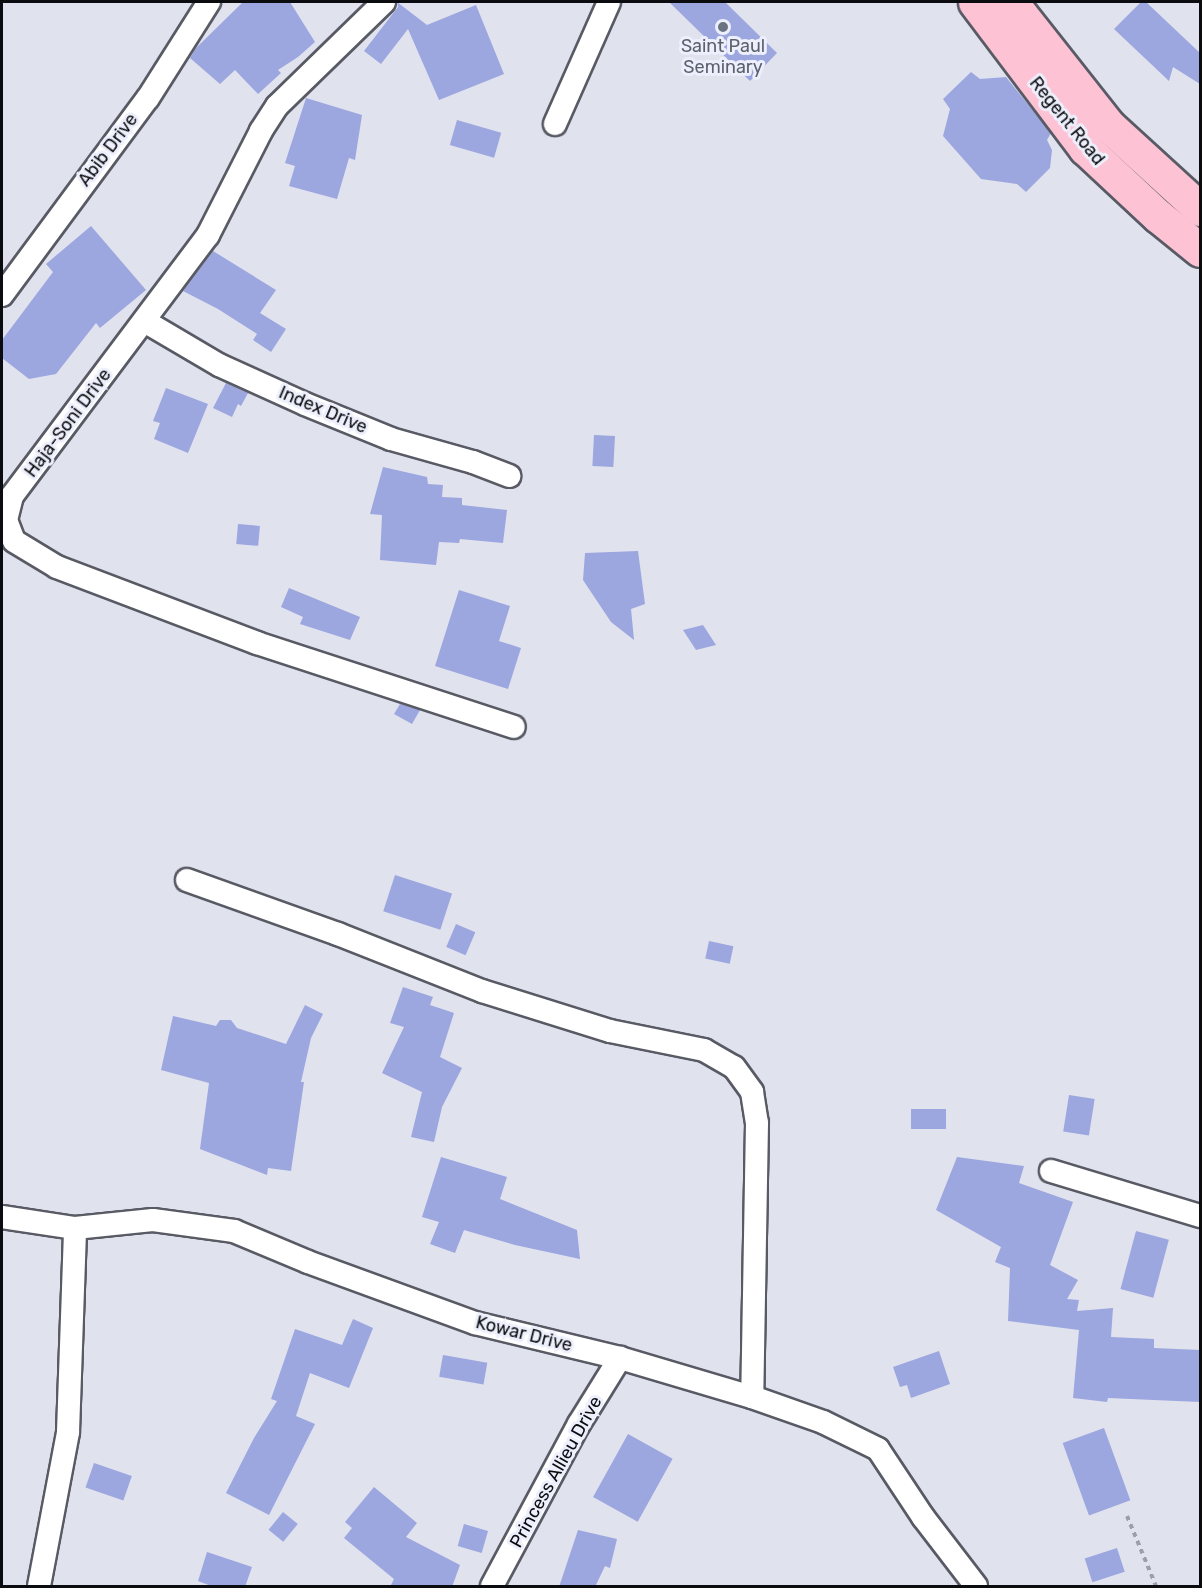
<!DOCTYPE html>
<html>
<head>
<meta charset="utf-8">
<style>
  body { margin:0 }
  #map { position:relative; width:1202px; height:1588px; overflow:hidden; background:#e0e2ee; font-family:Rubik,sans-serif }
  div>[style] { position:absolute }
  .building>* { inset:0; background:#9ca6df; transform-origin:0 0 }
  .path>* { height:4px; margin-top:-2px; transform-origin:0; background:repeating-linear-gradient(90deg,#9d9ea7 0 4.5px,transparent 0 9px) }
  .roads { filter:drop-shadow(2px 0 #585a64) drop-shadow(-2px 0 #585a64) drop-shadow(0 2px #585a64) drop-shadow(0 -2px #585a64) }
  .minor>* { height:22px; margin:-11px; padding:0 11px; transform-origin:11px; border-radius:11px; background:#fff }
  .primary>* { height:33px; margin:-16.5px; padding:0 16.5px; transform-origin:16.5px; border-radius:16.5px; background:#fdc2d4 }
  .dots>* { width:16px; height:16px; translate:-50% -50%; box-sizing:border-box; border:3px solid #edf0fc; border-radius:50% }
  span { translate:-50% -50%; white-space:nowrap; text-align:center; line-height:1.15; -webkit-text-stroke:6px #edf0fc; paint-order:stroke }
  .worship-label { font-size:18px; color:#5b616d }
  .street-label { font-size:18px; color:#0b0c0f }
  .frame { position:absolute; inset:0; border:3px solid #0b0c0f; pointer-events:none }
</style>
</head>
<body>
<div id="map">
  <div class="building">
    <div style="clip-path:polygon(243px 2px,290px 2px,315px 42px,298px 57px,278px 70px,281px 73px,258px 94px,235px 70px,220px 84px,190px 58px,196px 48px)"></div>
    <div style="clip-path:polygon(397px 2px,427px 25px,476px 5px,504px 74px,439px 100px,408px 29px,381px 64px,364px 51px,398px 7px)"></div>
    <div style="clip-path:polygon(669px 2px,725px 2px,777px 53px,750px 81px)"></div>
    <div style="clip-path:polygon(1141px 2px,1146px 2px,1200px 53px,1200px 84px,1173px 67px,1169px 81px,1114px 29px)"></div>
    <div style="clip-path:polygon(971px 72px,980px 79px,1006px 77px,1051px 133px,1047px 140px,1052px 150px,1050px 168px,1026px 192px,1017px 184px,981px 179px,943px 136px,950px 109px,943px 99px)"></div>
    <div style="clip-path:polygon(306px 98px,362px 115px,355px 160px,349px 158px,337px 199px,289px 186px,295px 166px,285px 163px)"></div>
    <div style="left:457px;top:120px;width:46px;height:26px;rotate:16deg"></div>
    <div style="clip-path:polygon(91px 226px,146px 290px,100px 328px,96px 323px,56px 374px,29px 379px,2px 358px,2px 340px,53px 272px,46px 264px)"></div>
    <div style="clip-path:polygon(213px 251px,276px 290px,260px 313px,286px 329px,271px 352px,253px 340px,257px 334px,218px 309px,183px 291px)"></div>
    <div style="clip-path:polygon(226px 383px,248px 393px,241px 406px,238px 404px,232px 417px,213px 408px)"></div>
    <div style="clip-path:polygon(166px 388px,208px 404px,188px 453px,154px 439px,160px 423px,153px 421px)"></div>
    <div style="left:594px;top:435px;width:21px;height:31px;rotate:3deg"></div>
    <div style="clip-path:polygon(383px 467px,427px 477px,428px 484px,443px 485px,442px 497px,462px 498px,462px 505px,507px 510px,503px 543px,460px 539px,459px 543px,439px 542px,436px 565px,380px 560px,382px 515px,370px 514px)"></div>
    <div style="left:238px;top:524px;width:22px;height:20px;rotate:5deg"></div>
    <div style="clip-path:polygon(638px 551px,645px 604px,631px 609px,634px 640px,611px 622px,583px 580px,585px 553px)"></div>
    <div style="clip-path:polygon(289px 588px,360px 617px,350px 640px,300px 624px,303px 617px,281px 607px)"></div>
    <div style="clip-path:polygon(459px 590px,510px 606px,499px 641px,521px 648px,508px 689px,435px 666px)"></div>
    <div style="clip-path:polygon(703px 625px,716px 645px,696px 650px,683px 630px)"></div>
    <div style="clip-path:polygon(400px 704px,420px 710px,412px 724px,394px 714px)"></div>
    <div style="left:395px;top:875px;width:60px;height:38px;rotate:18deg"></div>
    <div style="left:456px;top:924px;width:21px;height:25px;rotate:23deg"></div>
    <div style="left:709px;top:941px;width:25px;height:18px;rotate:12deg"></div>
    <div style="clip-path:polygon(403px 987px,433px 997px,430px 1005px,454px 1013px,440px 1057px,462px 1068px,442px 1107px,434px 1142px,411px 1137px,422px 1092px,382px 1073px,404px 1027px,390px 1023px)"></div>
    <div style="clip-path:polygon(305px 1005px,323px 1014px,311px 1038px,301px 1082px,304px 1082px,291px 1171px,268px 1168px,267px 1175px,200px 1149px,209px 1083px,161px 1070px,173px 1016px,216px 1026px,220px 1020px,231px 1020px,237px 1028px,286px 1044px)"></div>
    <div style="left:1069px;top:1095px;width:26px;height:37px;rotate:9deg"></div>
    <div style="left:946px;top:1109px;width:20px;height:35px;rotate:90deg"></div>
    <div style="clip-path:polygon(441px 1157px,507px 1177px,500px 1199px,577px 1230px,580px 1259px,515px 1245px,464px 1230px,455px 1253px,430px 1244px,439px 1222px,422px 1217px)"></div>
    <div style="clip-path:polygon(957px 1157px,1024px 1166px,1019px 1183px,1073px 1202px,1050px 1265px,1078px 1280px,1067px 1299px,1079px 1300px,1077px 1311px,1113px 1308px,1111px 1337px,1154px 1339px,1154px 1348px,1200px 1350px,1200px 1402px,1108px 1398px,1107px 1402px,1073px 1398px,1079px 1330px,1008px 1321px,1010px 1268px,995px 1262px,1001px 1247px,936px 1210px)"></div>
    <div style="left:1136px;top:1231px;width:34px;height:60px;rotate:15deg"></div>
    <div style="clip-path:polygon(353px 1319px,373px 1328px,349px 1388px,310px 1373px,296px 1416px,315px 1424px,269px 1515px,226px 1493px,254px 1438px,277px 1401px,271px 1399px,295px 1329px,342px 1345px)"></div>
    <div style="clip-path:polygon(939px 1351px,950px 1384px,911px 1398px,907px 1385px,900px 1387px,893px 1367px)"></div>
    <div style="left:443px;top:1355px;width:45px;height:22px;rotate:10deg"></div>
    <div style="left:1104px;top:1428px;width:77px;height:44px;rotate:70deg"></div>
    <div style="left:628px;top:1434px;width:51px;height:72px;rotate:29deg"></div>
    <div style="left:94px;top:1463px;width:40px;height:26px;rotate:19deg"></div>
    <div style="clip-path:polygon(374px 1487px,417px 1523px,406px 1537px,460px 1565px,452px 1587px,390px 1587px,394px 1579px,344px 1538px,352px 1528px,345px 1522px)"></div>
    <div style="left:283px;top:1512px;width:19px;height:23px;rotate:39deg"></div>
    <div style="left:464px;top:1524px;width:25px;height:23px;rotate:16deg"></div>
    <div style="clip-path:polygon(578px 1530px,617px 1539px,610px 1568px,605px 1566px,595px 1587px,559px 1587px)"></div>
    <div style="left:1117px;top:1548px;width:25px;height:34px;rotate:72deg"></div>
    <div style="clip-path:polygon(207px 1552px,252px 1567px,245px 1587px,214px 1587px,198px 1581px)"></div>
  </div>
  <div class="path">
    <div style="left:1127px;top:1516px;width:76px;rotate:67.5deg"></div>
  </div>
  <div class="roads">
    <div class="minor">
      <div style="left:384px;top:2px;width:149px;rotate:135.8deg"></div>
      <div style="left:277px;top:106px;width:30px;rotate:123deg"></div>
      <div style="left:261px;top:131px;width:117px;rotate:117deg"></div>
      <div style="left:208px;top:235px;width:326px;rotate:126.9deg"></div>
      <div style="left:12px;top:496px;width:25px;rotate:104deg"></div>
      <div style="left:6px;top:520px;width:22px;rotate:69deg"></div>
      <div style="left:14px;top:541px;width:50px;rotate:31.2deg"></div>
      <div style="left:57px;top:567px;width:214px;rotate:20.8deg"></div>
      <div style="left:257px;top:643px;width:270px;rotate:18.1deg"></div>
      <div style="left:555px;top:124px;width:133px;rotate:-66.1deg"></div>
      <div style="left:2px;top:295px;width:245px;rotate:-53.5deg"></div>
      <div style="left:148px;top:98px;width:114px;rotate:-57.6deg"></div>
      <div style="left:146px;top:322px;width:85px;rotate:30.5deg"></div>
      <div style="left:219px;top:365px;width:94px;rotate:24.4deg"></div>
      <div style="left:305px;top:404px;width:93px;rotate:22.1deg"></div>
      <div style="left:391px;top:439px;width:85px;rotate:15.7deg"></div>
      <div style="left:473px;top:462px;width:39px;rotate:21deg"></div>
      <div style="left:187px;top:880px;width:160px;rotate:19.7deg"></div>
      <div style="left:338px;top:934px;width:155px;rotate:21.6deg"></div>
      <div style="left:482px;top:991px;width:134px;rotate:17.4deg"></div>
      <div style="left:610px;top:1031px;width:96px;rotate:11.4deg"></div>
      <div style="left:704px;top:1050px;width:34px;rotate:30deg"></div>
      <div style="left:734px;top:1067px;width:31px;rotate:54deg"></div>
      <div style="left:752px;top:1092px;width:31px;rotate:81deg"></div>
      <div style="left:757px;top:1123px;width:274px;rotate:91deg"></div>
      <div style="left:1051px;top:1171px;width:156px;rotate:16.8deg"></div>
      <div style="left:2px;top:1217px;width:74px;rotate:8.6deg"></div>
      <div style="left:75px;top:1228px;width:78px;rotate:-5.9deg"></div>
      <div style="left:153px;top:1220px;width:82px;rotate:7.7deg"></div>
      <div style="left:234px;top:1231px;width:80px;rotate:22.7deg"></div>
      <div style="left:308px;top:1262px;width:178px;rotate:20.1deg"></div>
      <div style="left:475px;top:1323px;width:149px;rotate:13.6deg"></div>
      <div style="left:620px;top:1358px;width:138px;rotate:16.5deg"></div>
      <div style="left:752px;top:1397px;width:75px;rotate:19.4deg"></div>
      <div style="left:823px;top:1422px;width:61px;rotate:26.1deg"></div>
      <div style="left:878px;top:1449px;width:82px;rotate:56.5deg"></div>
      <div style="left:923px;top:1517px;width:87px;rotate:52.5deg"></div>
      <div style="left:39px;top:1586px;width:157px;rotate:-79.3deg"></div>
      <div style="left:68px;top:1432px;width:204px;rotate:-88deg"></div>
      <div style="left:492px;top:1586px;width:184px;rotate:-61.8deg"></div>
      <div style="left:579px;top:1424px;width:78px;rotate:-58.2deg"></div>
    </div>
    <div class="primary">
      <div style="left:975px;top:2px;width:183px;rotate:53deg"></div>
      <div style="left:1085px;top:148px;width:100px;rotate:43deg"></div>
      <div style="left:1158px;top:216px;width:54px;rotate:39deg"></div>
      <div style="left:1011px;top:2px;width:157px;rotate:51.7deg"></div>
      <div style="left:1108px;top:125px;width:125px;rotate:42.4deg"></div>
    </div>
  </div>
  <div class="dots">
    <div style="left:723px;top:27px;background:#6b7280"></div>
  </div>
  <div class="worship-label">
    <span style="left:723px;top:57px">Saint Paul<br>Seminary</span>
  </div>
  <div class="street-label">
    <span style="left:1067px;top:121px;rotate:51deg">Regent Road</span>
    <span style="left:108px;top:150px;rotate:-53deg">Abib Drive</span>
    <span style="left:323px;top:410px;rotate:23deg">Index Drive</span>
    <span style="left:68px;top:423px;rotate:-53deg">Haja-Soni Drive</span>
    <span style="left:524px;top:1334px;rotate:14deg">Kowar Drive</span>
    <span style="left:556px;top:1472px;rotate:-61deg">Princess Allieu Drive</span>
  </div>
  <div class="frame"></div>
</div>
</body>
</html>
